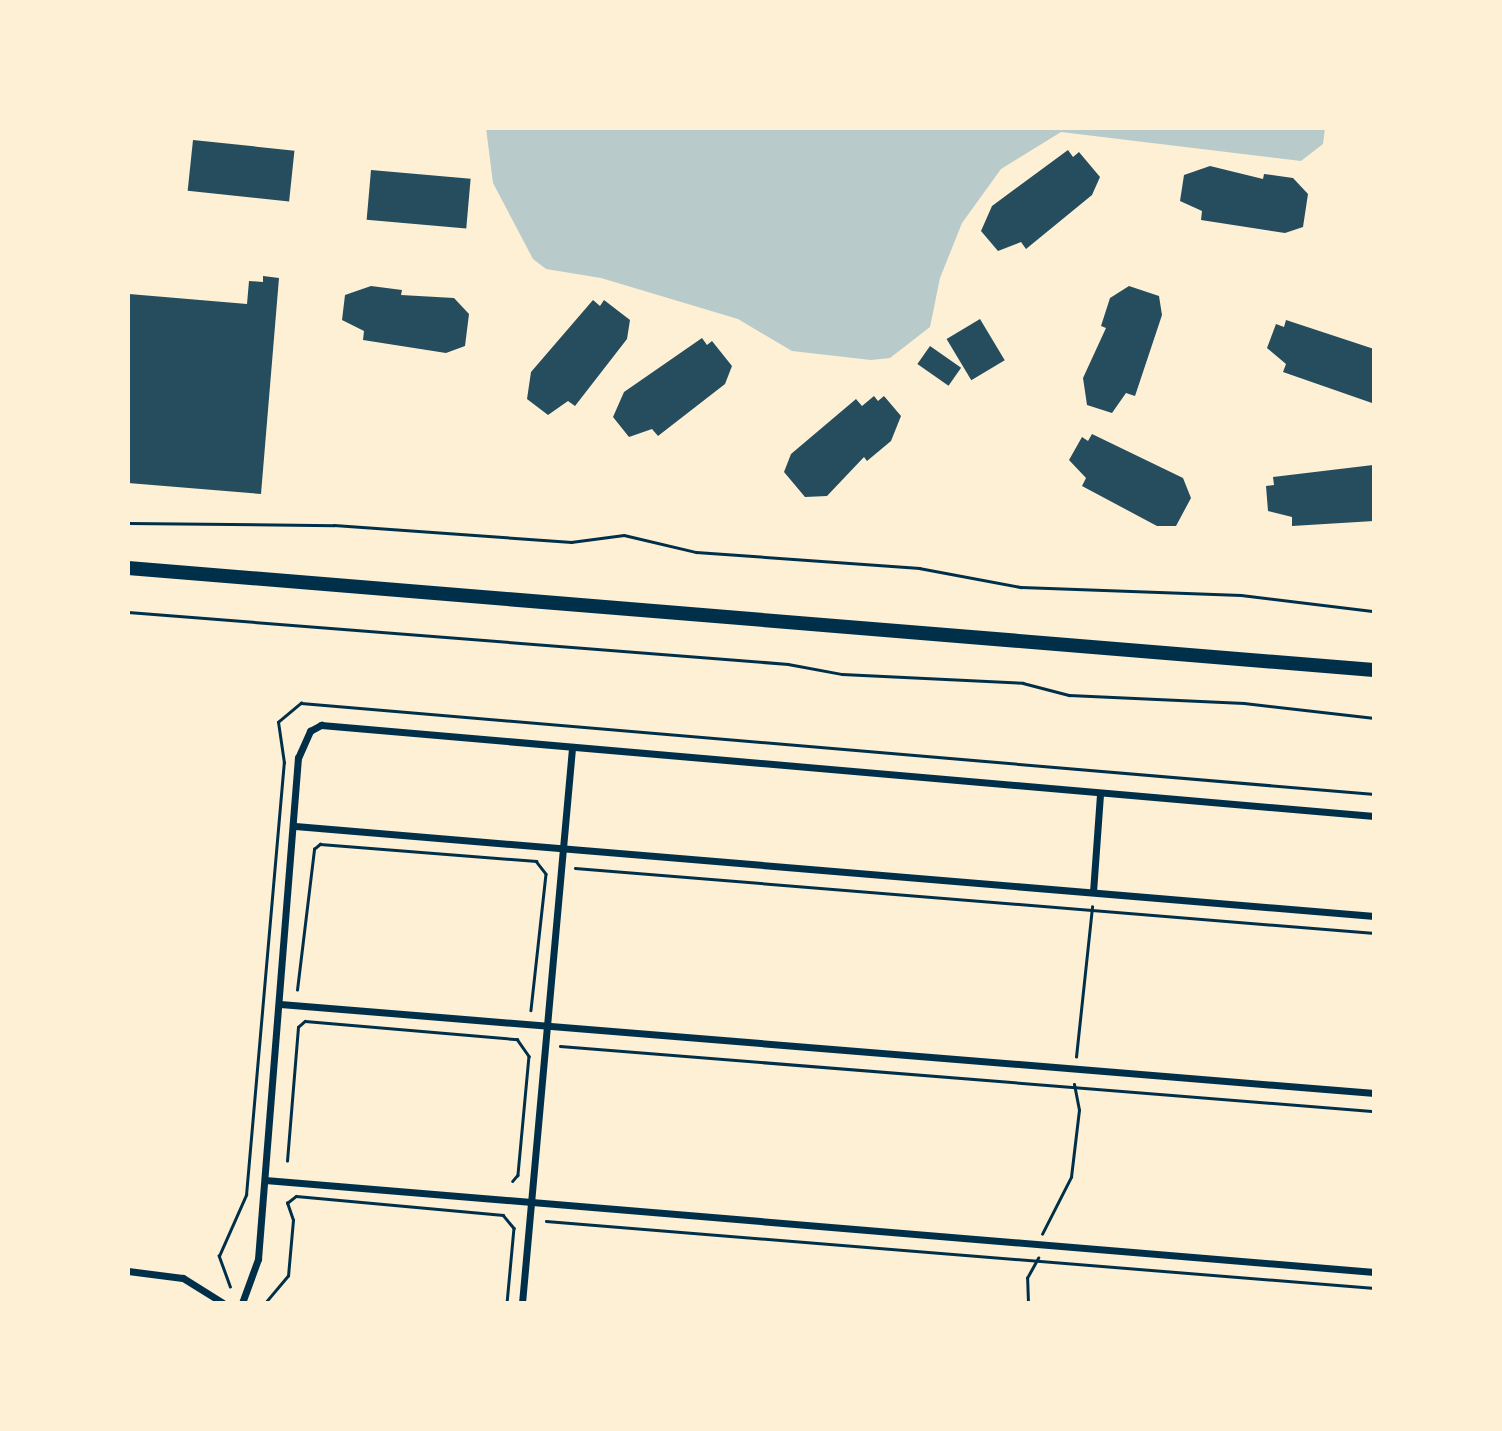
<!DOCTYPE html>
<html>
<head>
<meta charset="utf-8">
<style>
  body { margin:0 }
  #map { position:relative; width:1502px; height:1431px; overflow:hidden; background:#fdf0d5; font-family:Overpass,sans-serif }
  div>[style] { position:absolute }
  .green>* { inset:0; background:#b9caca }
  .building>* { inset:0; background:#264d5e; transform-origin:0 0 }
  .path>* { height:2.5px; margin:-1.25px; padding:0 1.25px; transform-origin:1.25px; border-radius:1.25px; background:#003049 }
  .minor>* { height:7px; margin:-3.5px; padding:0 3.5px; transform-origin:3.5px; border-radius:3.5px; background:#003049 }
  .primary>* { height:14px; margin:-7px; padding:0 7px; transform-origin:7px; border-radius:7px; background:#003049 }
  span { translate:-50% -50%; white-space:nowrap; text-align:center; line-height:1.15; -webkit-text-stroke:7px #fdf0d5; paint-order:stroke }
  .frame { position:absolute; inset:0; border:130px solid #fdf0d5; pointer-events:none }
</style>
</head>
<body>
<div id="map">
  <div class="green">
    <div style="clip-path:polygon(486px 128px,1325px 128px,1323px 144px,1301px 161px,1061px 132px,1001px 169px,962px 223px,940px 278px,930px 327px,890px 358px,871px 360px,792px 351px,738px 319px,601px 278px,546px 269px,533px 259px,493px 183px)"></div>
  </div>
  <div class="building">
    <div style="left:193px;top:140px;width:102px;height:51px;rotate:6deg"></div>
    <div style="clip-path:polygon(1068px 150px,1073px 157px,1079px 152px,1100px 177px,1092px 195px,1026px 249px,1021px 242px,998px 251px,981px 231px,992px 206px)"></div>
    <div style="clip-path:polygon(1210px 166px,1263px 179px,1264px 174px,1293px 178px,1308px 194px,1303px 227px,1285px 233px,1201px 220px,1202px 211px,1180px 201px,1184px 175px)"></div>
    <div style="left:371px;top:170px;width:100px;height:50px;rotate:5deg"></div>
    <div style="clip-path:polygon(263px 276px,279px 278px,261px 494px,128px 483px,129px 294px,247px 304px,249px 281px,263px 282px)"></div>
    <div style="clip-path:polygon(371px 286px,402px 290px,401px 295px,454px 298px,469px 314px,465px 346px,446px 353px,363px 340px,364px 331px,342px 320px,345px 295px)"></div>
    <div style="clip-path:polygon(1129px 286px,1159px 296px,1162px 315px,1135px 396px,1126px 393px,1112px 413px,1087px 405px,1083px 378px,1106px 328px,1101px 326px,1110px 298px)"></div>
    <div style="clip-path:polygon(593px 300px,600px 306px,604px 300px,630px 320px,627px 339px,575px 406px,568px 401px,548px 415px,527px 399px,531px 372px)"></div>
    <div style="left:980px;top:319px;width:48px;height:39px;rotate:59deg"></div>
    <div style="clip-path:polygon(1286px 320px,1374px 349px,1372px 403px,1283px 372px,1286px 364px,1267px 348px,1276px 324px,1284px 327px)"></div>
    <div style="clip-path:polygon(702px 338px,707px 345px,712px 341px,732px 366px,725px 384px,658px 436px,652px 429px,629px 437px,613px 417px,624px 392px)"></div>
    <div style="left:930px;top:346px;width:38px;height:22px;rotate:35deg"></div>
    <div style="clip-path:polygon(874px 396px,878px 401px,884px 396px,901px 416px,891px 441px,867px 461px,864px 457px,827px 496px,805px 497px,784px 472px,791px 454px,856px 399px,862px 406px)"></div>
    <div style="clip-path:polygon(1092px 434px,1183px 478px,1191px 498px,1176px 526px,1157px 526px,1082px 486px,1086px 478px,1069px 460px,1082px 437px,1088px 441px)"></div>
    <div style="clip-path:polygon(1373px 465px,1374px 521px,1292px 526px,1292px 517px,1268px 511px,1266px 486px,1274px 485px,1273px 477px)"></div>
  </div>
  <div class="path">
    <div style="left:128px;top:523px;width:206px;rotate:0.6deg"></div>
    <div style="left:334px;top:525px;width:238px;rotate:4.1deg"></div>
    <div style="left:571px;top:542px;width:53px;rotate:-7.5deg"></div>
    <div style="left:624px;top:535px;width:74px;rotate:13.3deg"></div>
    <div style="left:696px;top:552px;width:224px;rotate:4.1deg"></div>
    <div style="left:919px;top:568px;width:104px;rotate:10.6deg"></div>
    <div style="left:1021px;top:587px;width:220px;rotate:2.1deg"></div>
    <div style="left:1241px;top:595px;width:134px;rotate:6.9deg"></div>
    <div style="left:128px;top:612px;width:662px;rotate:4.5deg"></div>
    <div style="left:788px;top:664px;width:55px;rotate:10.5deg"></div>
    <div style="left:842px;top:674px;width:181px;rotate:2.8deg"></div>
    <div style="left:1023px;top:683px;width:48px;rotate:14.6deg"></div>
    <div style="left:1069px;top:695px;width:175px;rotate:2.6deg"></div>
    <div style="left:1244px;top:703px;width:131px;rotate:6.6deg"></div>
    <div style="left:575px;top:868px;width:802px;rotate:4.65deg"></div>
    <div style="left:297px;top:990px;width:142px;rotate:-83.1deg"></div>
    <div style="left:314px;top:849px;width:8px;rotate:-40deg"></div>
    <div style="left:320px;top:844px;width:217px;rotate:4.5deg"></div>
    <div style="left:536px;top:861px;width:16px;rotate:52deg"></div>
    <div style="left:546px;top:874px;width:137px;rotate:96.3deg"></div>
    <div style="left:560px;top:1046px;width:817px;rotate:4.57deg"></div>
    <div style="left:1076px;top:1057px;width:151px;rotate:-83.9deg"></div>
    <div style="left:287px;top:1161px;width:134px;rotate:-85.3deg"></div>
    <div style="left:298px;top:1027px;width:9px;rotate:-41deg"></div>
    <div style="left:305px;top:1021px;width:213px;rotate:4.9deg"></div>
    <div style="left:517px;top:1039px;width:21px;rotate:55deg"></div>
    <div style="left:529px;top:1056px;width:120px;rotate:95.3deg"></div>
    <div style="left:518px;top:1175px;width:8px;rotate:130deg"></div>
    <div style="left:546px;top:1221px;width:831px;rotate:4.63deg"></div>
    <div style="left:1042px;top:1234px;width:64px;rotate:-63deg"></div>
    <div style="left:1071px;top:1177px;width:67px;rotate:-83.2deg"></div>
    <div style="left:1079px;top:1110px;width:26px;rotate:-101deg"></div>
    <div style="left:230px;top:1287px;width:33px;rotate:-110deg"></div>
    <div style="left:219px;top:1256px;width:67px;rotate:-66.1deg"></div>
    <div style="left:246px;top:1195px;width:434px;rotate:-85deg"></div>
    <div style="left:284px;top:763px;width:41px;rotate:-98.3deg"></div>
    <div style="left:278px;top:722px;width:30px;rotate:-40deg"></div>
    <div style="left:301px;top:703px;width:1077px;rotate:4.85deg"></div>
    <div style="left:265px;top:1303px;width:35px;rotate:-50deg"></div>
    <div style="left:288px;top:1276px;width:56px;rotate:-84.9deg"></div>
    <div style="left:293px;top:1220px;width:18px;rotate:-109deg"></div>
    <div style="left:287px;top:1203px;width:11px;rotate:-38deg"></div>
    <div style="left:296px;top:1196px;width:208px;rotate:5.2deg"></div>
    <div style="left:503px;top:1215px;width:17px;rotate:50deg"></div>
    <div style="left:514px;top:1228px;width:75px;rotate:95.3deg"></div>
    <div style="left:1028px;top:1303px;width:25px;rotate:-92deg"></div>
    <div style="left:1027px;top:1278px;width:23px;rotate:-61deg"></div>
  </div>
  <div class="minor">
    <div style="left:295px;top:826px;width:1083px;rotate:4.77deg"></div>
    <div style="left:1093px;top:892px;width:98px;rotate:-85.9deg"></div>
    <div style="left:280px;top:1004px;width:1098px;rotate:4.65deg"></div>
    <div style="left:265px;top:1180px;width:1113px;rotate:4.74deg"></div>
    <div style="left:128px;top:1271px;width:55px;rotate:7.3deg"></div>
    <div style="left:183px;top:1278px;width:47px;rotate:32deg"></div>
    <div style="left:242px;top:1303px;width:47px;rotate:-70deg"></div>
    <div style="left:258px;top:1259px;width:503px;rotate:-85.44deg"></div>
    <div style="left:298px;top:758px;width:30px;rotate:-66deg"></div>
    <div style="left:310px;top:731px;width:13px;rotate:-29deg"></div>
    <div style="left:321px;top:725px;width:1057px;rotate:4.94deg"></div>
    <div style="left:522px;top:1303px;width:557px;rotate:-84.85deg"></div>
  </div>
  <div class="primary">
    <div style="left:128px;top:568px;width:1250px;rotate:4.68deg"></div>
  </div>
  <div class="frame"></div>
</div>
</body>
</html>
